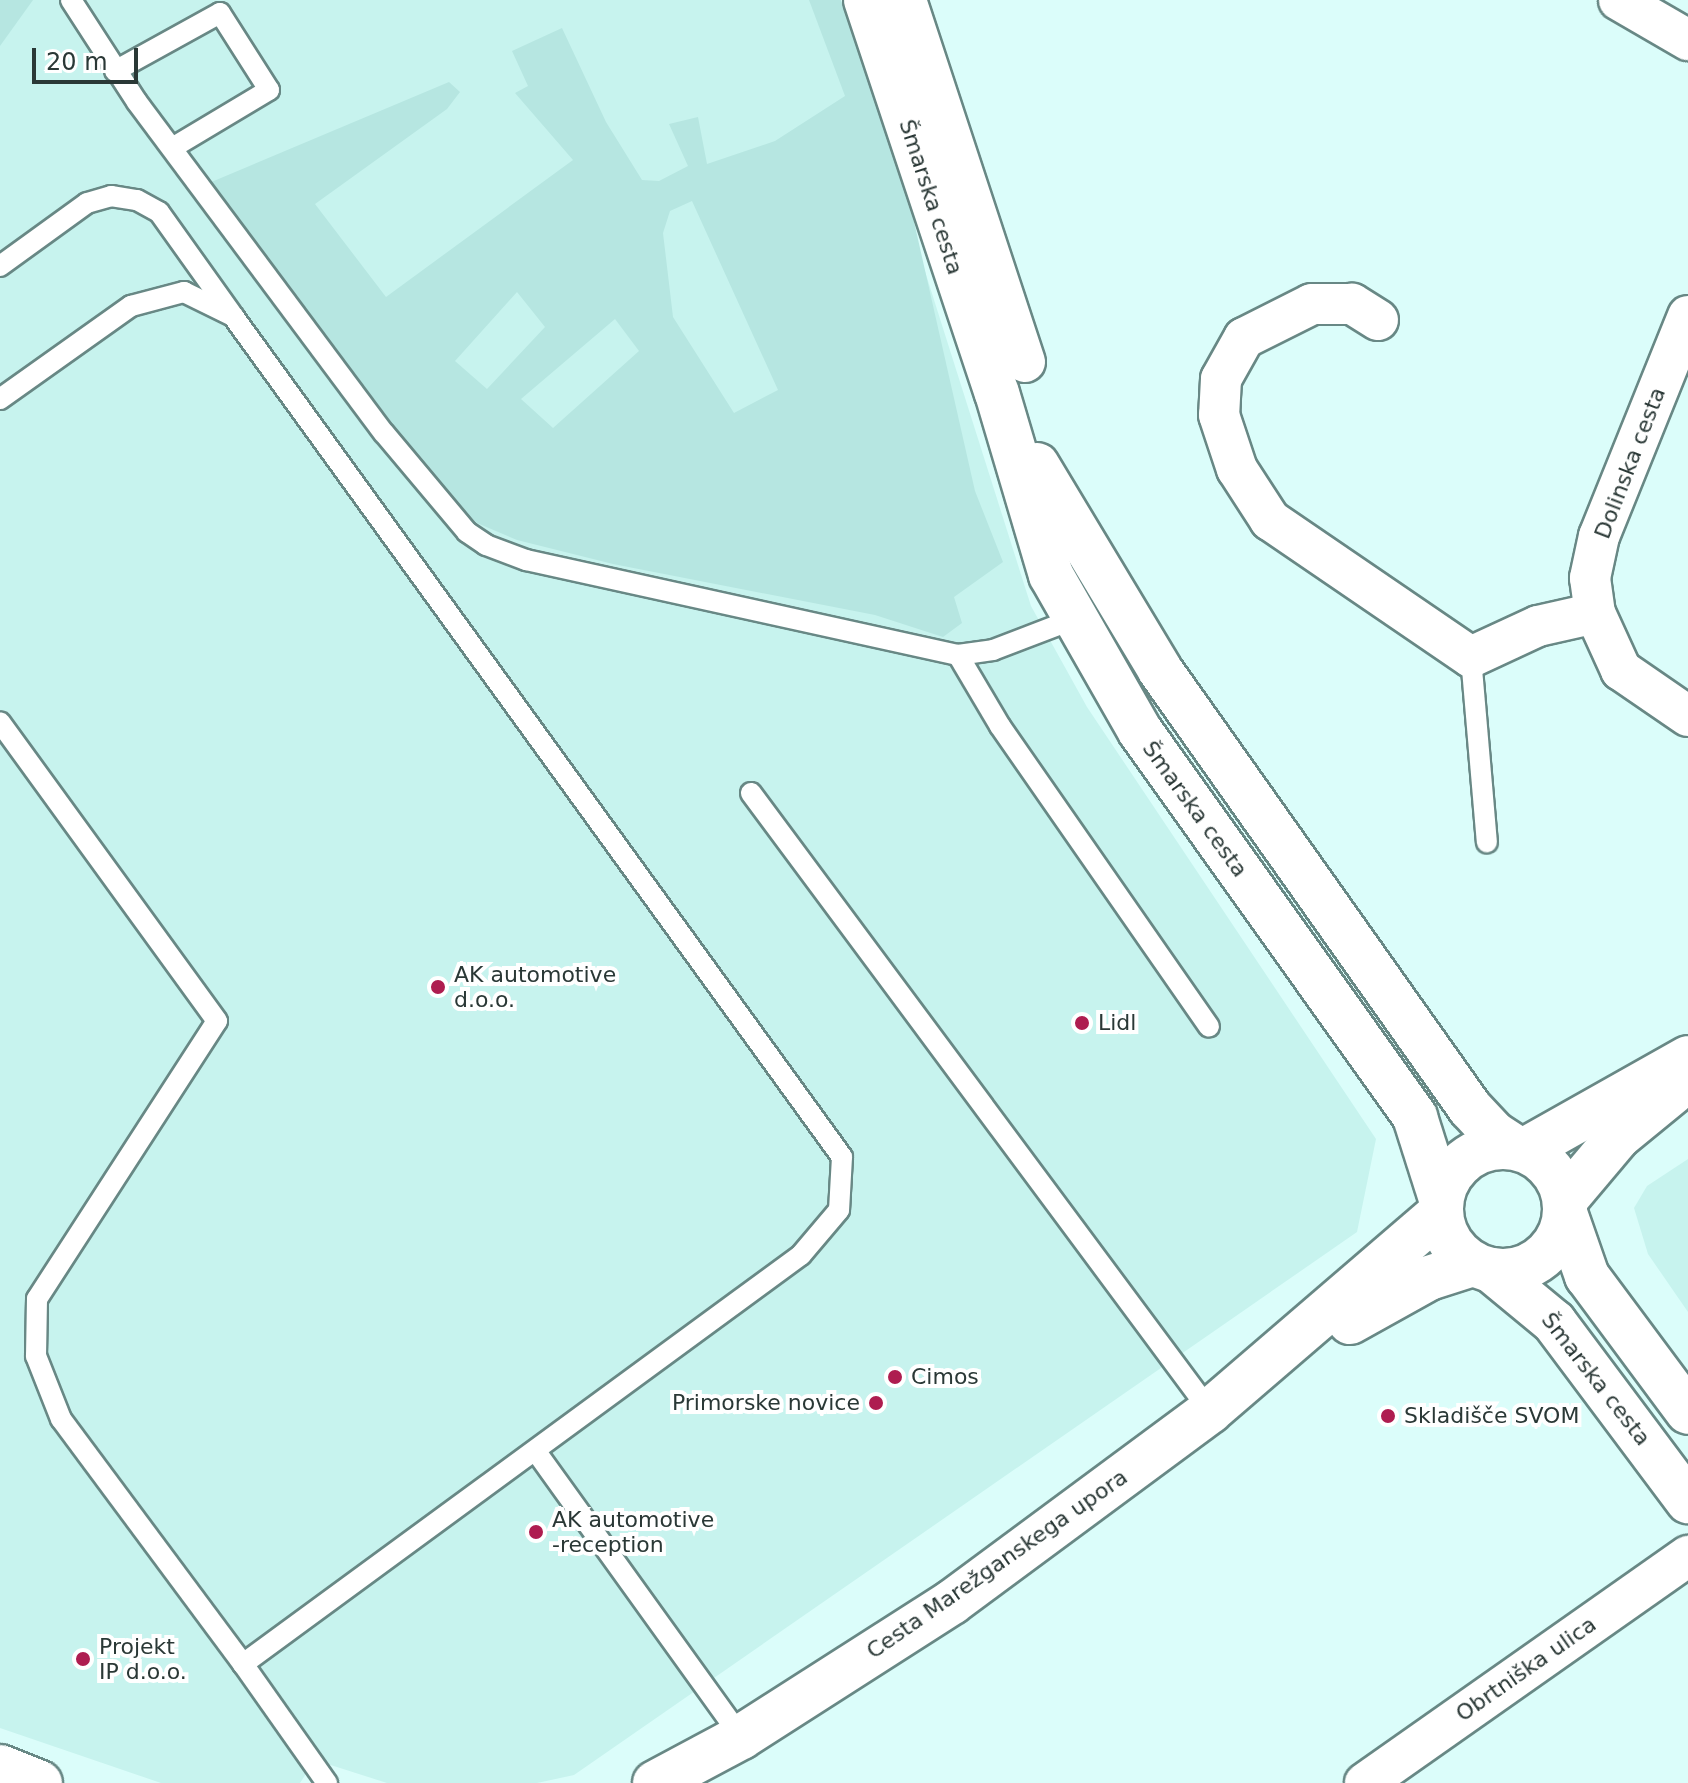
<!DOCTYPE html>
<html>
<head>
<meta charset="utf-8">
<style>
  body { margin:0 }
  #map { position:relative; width:1688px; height:1783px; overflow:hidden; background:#dbfdfa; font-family:"DejaVu Sans",sans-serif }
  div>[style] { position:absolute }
  .built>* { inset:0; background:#c7f3ee }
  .green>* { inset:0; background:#b6e6e1 }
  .roads { filter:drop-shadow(2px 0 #688885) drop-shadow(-2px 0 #688885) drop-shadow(0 2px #688885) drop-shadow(0 -2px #688885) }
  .lane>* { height:20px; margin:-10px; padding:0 10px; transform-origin:10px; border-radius:10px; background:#fff }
  .street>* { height:40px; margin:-20px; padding:0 20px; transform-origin:20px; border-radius:20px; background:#fff }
  .secondary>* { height:44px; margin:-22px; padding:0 22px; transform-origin:22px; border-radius:22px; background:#fff }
  .primary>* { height:44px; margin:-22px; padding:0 22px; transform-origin:22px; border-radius:22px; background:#fff }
  .primary>.ring { margin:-22px; padding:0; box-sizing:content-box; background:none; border:44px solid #fff; border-radius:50% }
  .dots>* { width:22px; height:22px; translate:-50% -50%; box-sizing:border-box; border:4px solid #fff; border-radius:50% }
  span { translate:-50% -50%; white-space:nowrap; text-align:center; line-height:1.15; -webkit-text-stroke:8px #fff; paint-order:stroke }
  .street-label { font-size:22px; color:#2a3836 }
  .poi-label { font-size:22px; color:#2a3836 }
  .left { translate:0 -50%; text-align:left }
  .right { translate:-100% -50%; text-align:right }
  .scale { position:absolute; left:32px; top:48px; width:106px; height:36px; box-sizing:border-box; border:4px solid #2a3836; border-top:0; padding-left:10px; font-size:24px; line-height:28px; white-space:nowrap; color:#2a3836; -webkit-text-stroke:6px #fff; paint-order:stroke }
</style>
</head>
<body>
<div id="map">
  <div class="built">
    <div style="clip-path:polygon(0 0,839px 0,1031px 606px,1087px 707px,1376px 1139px,1357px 1232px,574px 1775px,537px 1783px,387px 1783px,315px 1760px,300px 1783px,161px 1783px,0 1728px)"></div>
    <div style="clip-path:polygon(1688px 1159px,1688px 1312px,1648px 1254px,1634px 1208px,1647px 1186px)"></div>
  </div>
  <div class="green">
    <div style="clip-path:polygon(0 0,33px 0,0 46px)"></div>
    <div style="clip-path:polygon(evenodd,809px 0,841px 0,910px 204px,975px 491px,1003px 562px,954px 597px,962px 623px,943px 637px,875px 615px,613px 564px,517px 540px,477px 523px,451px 501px,372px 404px,209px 183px,449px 82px,460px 92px,447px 109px,315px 204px,386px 297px,573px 160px,515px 93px,528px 86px,512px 51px,562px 28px,606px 122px,642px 180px,659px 181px,688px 166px,669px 124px,698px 117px,707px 164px,775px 141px,845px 96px,809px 0,692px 201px,778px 390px,734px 413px,673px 317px,663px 233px,670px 211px,692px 201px,809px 0,517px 292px,545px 327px,487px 389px,455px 361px,517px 292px,809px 0,615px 319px,639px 351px,553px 428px,521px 399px,615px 319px)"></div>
  </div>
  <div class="roads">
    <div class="lane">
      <div style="left:71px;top:0;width:121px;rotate:57.1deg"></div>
      <div style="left:137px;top:102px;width:413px;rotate:53.3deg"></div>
      <div style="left:384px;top:433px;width:129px;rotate:50deg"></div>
      <div style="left:467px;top:532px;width:23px;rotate:34deg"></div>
      <div style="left:486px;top:545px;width:43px;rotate:20.6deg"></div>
      <div style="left:526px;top:560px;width:442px;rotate:12.4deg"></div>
      <div style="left:958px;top:655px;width:35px;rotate:-8deg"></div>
      <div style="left:993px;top:650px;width:87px;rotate:-20.9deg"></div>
      <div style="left:115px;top:71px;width:120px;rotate:-28.9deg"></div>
      <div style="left:220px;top:13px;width:91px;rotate:57.5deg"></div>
      <div style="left:269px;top:90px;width:113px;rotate:149.1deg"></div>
      <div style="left:0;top:266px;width:107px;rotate:-35.9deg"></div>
      <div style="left:87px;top:203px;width:25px;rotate:-16deg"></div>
      <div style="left:111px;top:196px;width:26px;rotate:9deg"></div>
      <div style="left:137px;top:200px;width:25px;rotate:29deg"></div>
      <div style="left:159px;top:212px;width:124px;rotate:54.5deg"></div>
      <div style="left:0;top:399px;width:161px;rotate:-35.4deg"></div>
      <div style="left:131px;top:306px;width:55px;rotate:-14.8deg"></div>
      <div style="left:184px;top:292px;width:55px;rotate:26.1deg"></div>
      <div style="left:233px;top:316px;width:1038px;rotate:54.09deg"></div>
      <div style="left:842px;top:1157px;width:53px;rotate:93.2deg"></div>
      <div style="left:839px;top:1210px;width:59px;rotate:130.2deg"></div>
      <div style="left:801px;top:1255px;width:692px;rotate:143.76deg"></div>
      <div style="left:243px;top:1664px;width:305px;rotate:-126.6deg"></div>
      <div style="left:61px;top:1419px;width:68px;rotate:-111.6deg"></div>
      <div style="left:36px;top:1356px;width:57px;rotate:-89deg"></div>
      <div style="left:37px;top:1299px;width:331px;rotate:-57.1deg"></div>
      <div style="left:217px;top:1021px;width:369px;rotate:-126deg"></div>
      <div style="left:958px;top:655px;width:82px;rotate:59.4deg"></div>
      <div style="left:1000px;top:726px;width:366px;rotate:55.2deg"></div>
      <div style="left:1471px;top:657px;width:186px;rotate:85.1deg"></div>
      <div style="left:751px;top:793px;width:770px;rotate:53.4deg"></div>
      <div style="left:537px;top:1453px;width:350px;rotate:54.3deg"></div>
      <div style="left:243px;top:1664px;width:146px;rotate:54.8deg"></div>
    </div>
    <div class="street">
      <div style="left:906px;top:0;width:381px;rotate:71.8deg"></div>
      <div style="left:1619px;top:0;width:80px;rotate:30.1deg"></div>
      <div style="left:1688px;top:316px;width:237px;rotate:112deg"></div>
      <div style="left:1599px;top:536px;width:43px;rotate:102.1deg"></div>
      <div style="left:1590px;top:578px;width:35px;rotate:82deg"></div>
      <div style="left:1595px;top:613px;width:63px;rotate:65.5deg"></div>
      <div style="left:1621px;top:670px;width:81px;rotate:34.5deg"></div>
      <div style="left:1378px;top:320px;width:31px;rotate:-148deg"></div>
      <div style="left:1352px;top:304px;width:40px;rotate:180deg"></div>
      <div style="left:1312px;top:304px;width:76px;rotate:153.4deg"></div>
      <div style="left:1244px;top:338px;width:47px;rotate:119.3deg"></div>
      <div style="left:1221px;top:379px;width:36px;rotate:93deg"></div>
      <div style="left:1219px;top:415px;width:57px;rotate:71.6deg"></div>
      <div style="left:1237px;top:469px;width:61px;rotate:57.1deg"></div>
      <div style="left:1270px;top:520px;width:243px;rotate:34.3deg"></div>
      <div style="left:1471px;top:657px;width:74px;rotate:-24.8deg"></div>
      <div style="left:1538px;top:626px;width:58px;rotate:-12.8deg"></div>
      <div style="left:1365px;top:1783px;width:395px;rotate:-35.1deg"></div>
    </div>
    <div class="secondary">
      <div style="left:1525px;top:1150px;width:187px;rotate:-29.4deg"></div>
      <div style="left:1565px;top:1200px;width:82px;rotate:-49.9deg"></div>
      <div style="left:1618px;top:1137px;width:71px;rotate:-39.3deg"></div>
      <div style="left:1350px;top:1322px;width:90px;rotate:-29.1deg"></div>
      <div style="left:1429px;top:1278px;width:46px;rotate:-17.7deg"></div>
      <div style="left:0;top:1767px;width:43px;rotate:21.8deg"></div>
      <div style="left:655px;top:1783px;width:98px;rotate:-28.1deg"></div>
      <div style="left:741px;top:1737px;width:250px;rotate:-32.6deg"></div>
      <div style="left:952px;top:1602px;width:321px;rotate:-36.5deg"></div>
      <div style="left:1210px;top:1411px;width:303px;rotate:-40.7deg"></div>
    </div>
    <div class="primary">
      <div style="left:866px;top:0;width:414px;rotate:71.6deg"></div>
      <div style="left:997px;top:393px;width:190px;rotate:73.5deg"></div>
      <div style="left:1051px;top:575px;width:180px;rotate:60.3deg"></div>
      <div style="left:1140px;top:731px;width:474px;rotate:54.5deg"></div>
      <div style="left:1415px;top:1117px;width:86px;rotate:72.4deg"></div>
      <div style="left:1037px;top:465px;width:239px;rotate:59deg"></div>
      <div style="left:1160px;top:670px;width:537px;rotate:54.71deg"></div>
      <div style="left:1470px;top:1108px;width:34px;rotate:47deg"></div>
      <div style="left:1493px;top:1133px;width:27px;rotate:33deg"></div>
      <div class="ring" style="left:1441px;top:1147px;width:80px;height:80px"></div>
      <div style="left:1565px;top:1213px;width:67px;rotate:70.8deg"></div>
      <div style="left:1587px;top:1276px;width:169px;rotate:53.4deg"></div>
      <div style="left:1491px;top:1270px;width:82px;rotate:39.5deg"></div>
      <div style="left:1554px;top:1322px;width:224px;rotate:53.2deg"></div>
    </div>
  </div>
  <div class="dots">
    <div style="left:438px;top:987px;background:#ae1d50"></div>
    <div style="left:1082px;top:1023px;background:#ae1d50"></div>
    <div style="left:895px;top:1377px;background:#ae1d50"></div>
    <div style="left:876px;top:1403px;background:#ae1d50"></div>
    <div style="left:1388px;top:1416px;background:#ae1d50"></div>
    <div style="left:536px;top:1532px;background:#ae1d50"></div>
    <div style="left:83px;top:1659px;background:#ae1d50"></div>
  </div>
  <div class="street-label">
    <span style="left:931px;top:197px;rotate:72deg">Šmarska cesta</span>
    <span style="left:1630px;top:463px;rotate:-69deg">Dolinska cesta</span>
    <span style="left:1195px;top:809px;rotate:54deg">Šmarska cesta</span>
    <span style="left:1596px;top:1379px;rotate:52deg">Šmarska cesta</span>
    <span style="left:997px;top:1564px;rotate:-35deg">Cesta Marežganskega upora</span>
    <span style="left:1526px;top:1669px;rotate:-35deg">Obrtniška ulica</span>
  </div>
  <div class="poi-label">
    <span class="left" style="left:454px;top:987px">AK automotive<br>d.o.o.</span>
    <span class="left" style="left:1098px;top:1023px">Lidl</span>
    <span class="left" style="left:911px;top:1377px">Cimos</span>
    <span class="right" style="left:860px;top:1403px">Primorske novice</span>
    <span class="left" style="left:1404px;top:1416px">Skladišče SVOM</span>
    <span class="left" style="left:552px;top:1532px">AK automotive<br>-reception</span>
    <span class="left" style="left:99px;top:1659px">Projekt<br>IP d.o.o.</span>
  </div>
  <div class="scale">20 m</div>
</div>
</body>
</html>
